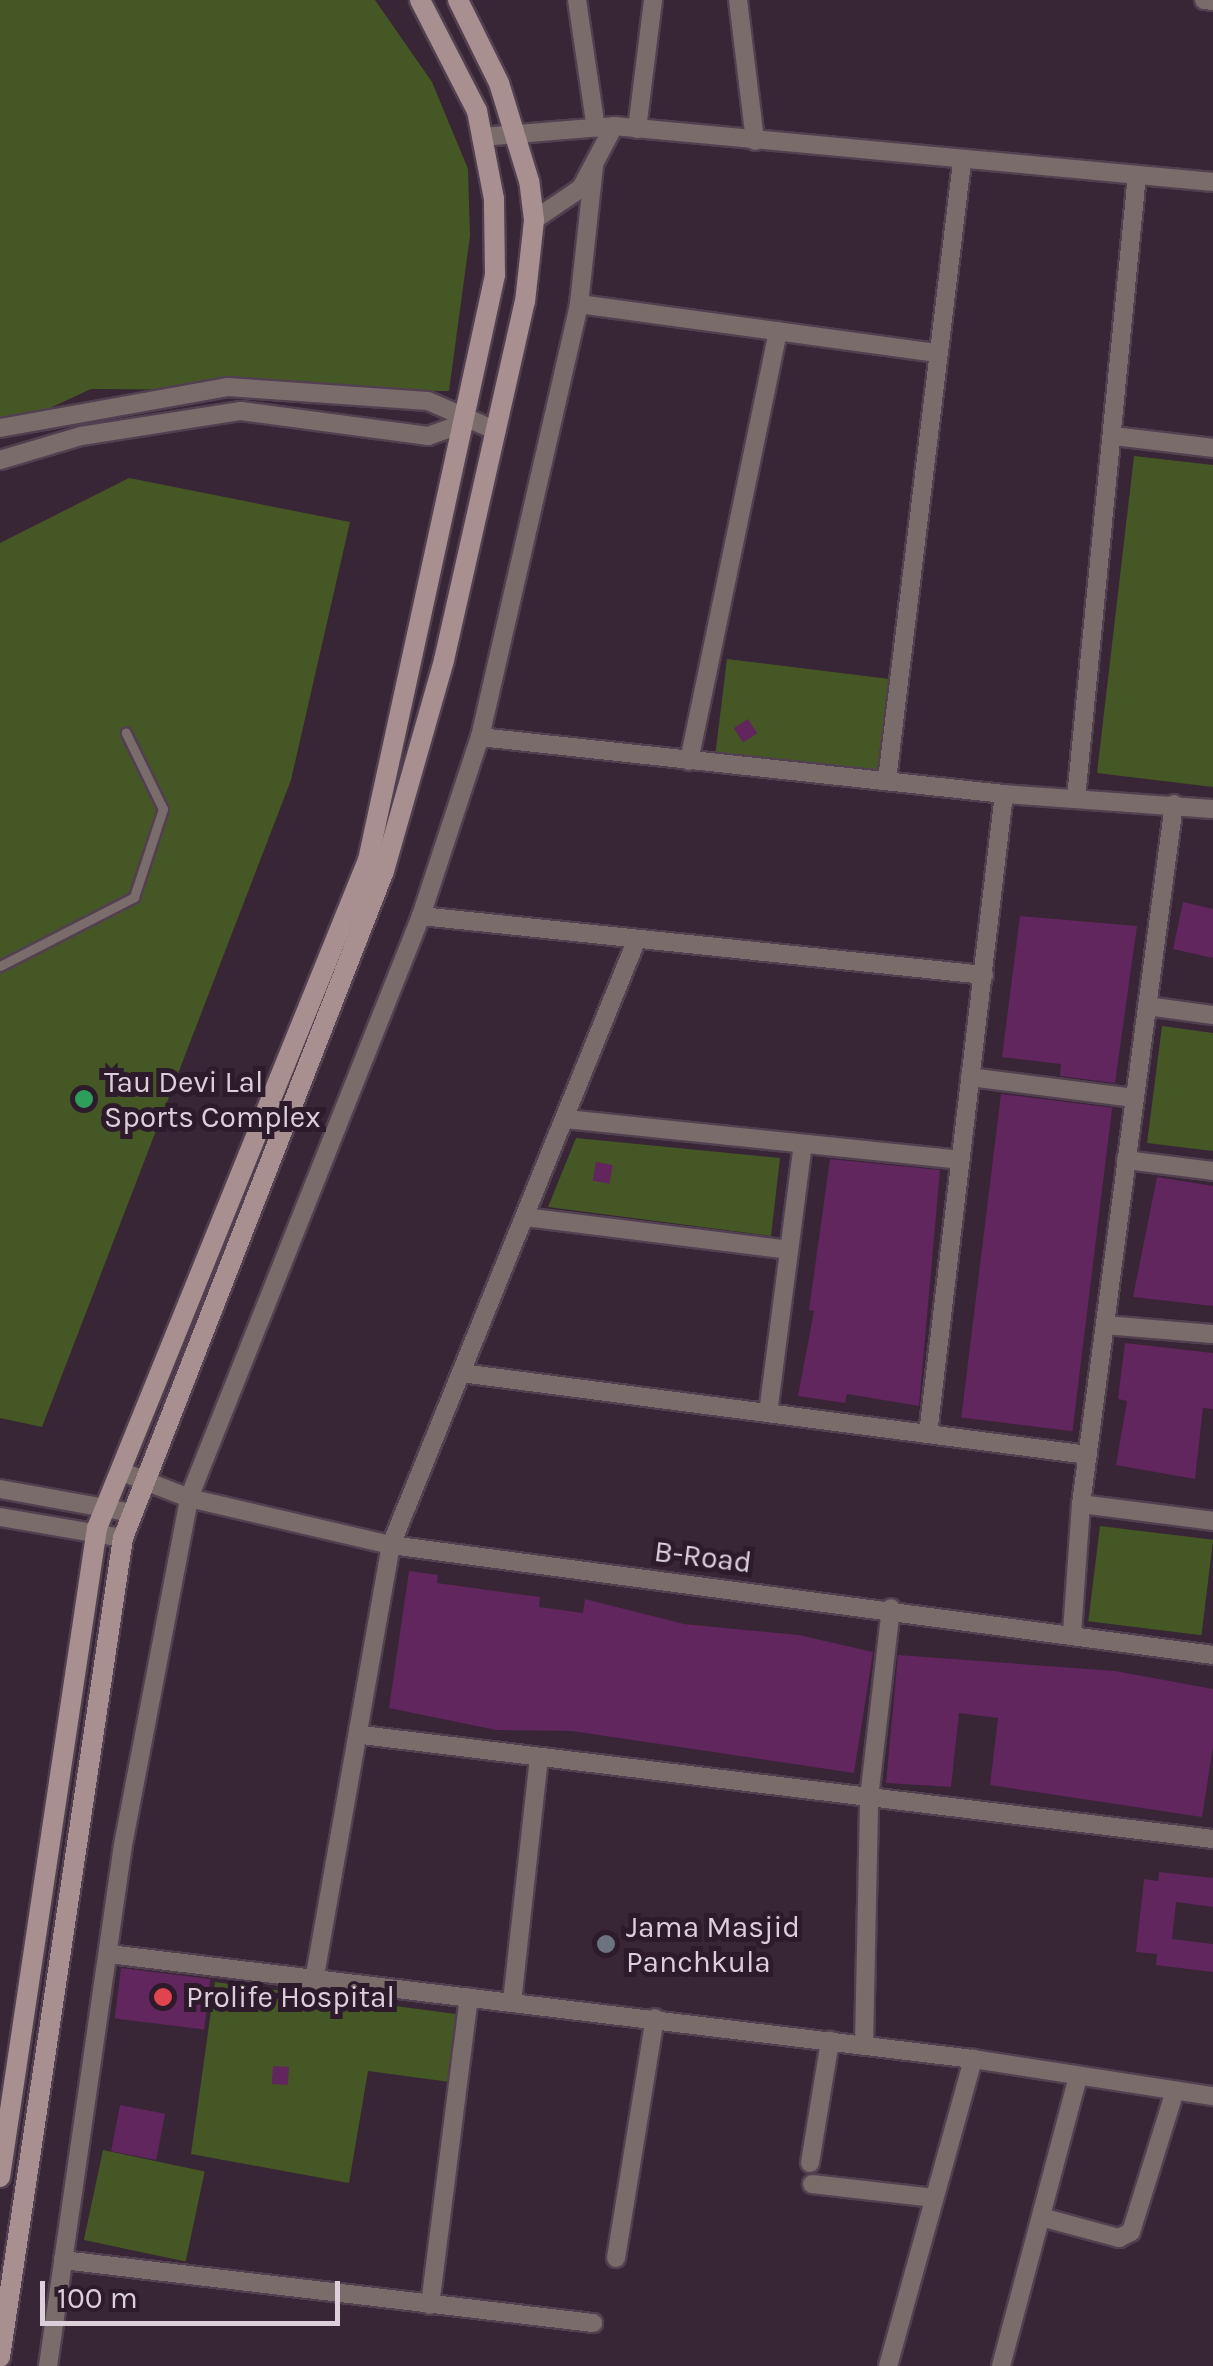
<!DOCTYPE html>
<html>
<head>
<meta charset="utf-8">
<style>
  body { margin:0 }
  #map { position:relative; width:1213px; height:2366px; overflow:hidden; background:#382536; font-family:Karla,sans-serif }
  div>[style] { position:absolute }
  .green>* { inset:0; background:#455725; transform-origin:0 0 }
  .building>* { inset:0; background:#60265d; transform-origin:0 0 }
  .roads { filter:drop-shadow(2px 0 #524050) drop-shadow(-2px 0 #524050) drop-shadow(0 2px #524050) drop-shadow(0 -2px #524050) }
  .lane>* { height:9px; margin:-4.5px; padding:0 4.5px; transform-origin:4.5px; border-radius:4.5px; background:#7b6c6c }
  .street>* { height:18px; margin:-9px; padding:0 9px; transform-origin:9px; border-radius:9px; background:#7b6c6c }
  .secondary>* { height:20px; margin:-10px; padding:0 10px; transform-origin:10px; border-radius:10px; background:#a7908f }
  .dots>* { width:28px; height:28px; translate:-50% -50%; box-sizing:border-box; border:5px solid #2d1b2c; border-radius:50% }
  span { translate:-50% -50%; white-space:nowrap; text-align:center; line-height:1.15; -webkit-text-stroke:10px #2d1b2c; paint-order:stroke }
  .poi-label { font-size:30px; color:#dccfda }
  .left { translate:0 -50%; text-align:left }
  .street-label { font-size:30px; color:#dccfda }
  .scale { position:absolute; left:40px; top:2281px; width:300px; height:45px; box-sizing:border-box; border:5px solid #dccfda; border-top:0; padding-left:12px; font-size:30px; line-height:35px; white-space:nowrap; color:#dccfda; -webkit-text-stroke:8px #2d1b2c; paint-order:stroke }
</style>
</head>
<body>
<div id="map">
  <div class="green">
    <div style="clip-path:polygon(0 0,375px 0,432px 82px,468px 169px,470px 236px,449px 391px,91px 389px,0 431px)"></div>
    <div style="clip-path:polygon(1134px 456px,1213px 465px,1213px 787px,1097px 773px)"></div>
    <div style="clip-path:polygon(129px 478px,350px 522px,291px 780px,42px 1427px,0 1418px,0 543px)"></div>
    <div style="left:727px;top:659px;width:164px;height:98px;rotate:7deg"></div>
    <div style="clip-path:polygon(1162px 1026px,1213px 1033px,1213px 1151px,1147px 1143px)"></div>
    <div style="clip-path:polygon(576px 1138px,780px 1158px,771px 1236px,548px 1207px)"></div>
    <div style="left:1100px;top:1526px;width:114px;height:96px;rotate:7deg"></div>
    <div style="clip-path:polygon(215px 1982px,456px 2014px,450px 2082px,368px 2071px,349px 2183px,191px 2154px)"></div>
    <div style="left:103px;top:2150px;width:104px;height:92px;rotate:12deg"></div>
  </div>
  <div class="building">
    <div style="left:748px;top:719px;width:17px;height:17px;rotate:57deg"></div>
    <div style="clip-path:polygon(1183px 902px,1213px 909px,1213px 958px,1173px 949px)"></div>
    <div style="clip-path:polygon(1020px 916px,1137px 926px,1115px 1083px,1060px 1076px,1061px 1064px,1002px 1057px)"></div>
    <div style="left:1001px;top:1094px;width:112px;height:326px;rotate:7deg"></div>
    <div style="clip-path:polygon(830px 1159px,940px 1170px,919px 1406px,847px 1394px,845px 1403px,798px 1396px,814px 1311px,809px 1310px)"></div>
    <div style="left:596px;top:1162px;width:17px;height:19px;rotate:10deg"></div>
    <div style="clip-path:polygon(1157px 1177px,1213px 1186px,1213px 1306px,1133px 1297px)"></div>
    <div style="clip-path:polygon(1125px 1343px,1213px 1353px,1213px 1409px,1203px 1408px,1195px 1479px,1116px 1465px,1127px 1401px,1118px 1399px)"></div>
    <div style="clip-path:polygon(409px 1571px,438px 1575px,437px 1583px,540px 1597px,539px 1607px,583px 1613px,585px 1599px,684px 1624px,799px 1635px,873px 1652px,854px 1773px,572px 1731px,496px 1730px,389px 1708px)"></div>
    <div style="clip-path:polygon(898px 1655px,1115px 1671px,1213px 1689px,1213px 1747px,1202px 1817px,990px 1785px,998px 1718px,959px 1713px,951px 1787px,886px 1783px)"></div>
    <div style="clip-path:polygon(1159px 1872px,1213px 1878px,1213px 1907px,1176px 1902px,1172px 1939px,1213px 1944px,1213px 1972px,1156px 1965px,1157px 1954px,1136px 1952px,1144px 1879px,1158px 1881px)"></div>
    <div style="left:121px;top:1968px;width:90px;height:51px;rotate:7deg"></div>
    <div style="left:273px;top:2066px;width:16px;height:18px;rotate:4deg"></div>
    <div style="left:120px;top:2105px;width:46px;height:47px;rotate:11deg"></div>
  </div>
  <div class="roads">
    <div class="lane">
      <div style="left:0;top:966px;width:151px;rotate:-27.2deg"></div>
      <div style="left:134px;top:897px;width:93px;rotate:-71.8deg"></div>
      <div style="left:163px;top:809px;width:85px;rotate:-116deg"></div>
    </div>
    <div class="street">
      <div style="left:577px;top:0;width:129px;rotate:81.6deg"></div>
      <div style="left:738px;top:0;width:142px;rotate:83.1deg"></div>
      <div style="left:1204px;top:0;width:9px;rotate:6deg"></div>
      <div style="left:637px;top:129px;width:130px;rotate:-82.9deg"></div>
      <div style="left:481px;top:137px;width:133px;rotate:-4.7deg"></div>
      <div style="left:614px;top:126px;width:602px;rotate:5.34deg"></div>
      <div style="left:534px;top:220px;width:57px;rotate:-34.2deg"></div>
      <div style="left:581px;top:188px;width:70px;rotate:-62deg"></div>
      <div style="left:579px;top:304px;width:362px;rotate:7.8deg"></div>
      <div style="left:0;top:428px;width:232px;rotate:-10.2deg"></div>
      <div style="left:228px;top:387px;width:200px;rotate:4deg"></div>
      <div style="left:428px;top:401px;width:75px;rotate:23.5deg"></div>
      <div style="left:1113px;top:436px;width:101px;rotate:6.8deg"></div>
      <div style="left:0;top:460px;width:84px;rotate:-16.5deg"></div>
      <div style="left:81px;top:436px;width:162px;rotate:-8.9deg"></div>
      <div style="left:241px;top:411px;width:189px;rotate:7.6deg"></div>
      <div style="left:428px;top:436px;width:41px;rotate:-19.7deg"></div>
      <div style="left:480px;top:737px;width:527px;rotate:6.21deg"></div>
      <div style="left:1004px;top:794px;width:210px;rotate:4.1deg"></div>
      <div style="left:689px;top:761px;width:439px;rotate:-78.3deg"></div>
      <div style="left:887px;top:780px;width:623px;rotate:-83.08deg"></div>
      <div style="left:1076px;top:798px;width:626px;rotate:-84.41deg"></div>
      <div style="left:421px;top:916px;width:566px;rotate:5.98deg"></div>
      <div style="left:1147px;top:1006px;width:67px;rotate:7.8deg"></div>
      <div style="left:970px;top:1077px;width:166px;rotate:7.3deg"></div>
      <div style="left:565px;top:1119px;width:397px;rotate:5.9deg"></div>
      <div style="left:1126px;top:1160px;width:88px;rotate:7.2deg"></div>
      <div style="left:525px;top:1217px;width:266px;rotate:7.1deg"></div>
      <div style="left:1105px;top:1325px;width:108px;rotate:4.8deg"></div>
      <div style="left:461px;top:1373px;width:632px;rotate:7.45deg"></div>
      <div style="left:768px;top:1413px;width:271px;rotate:-82.6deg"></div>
      <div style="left:928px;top:1434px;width:644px;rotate:-83.23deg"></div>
      <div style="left:120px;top:1471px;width:74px;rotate:21.4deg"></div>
      <div style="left:189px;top:1498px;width:207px;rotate:13.1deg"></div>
      <div style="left:391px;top:1545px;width:829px;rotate:7.62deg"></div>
      <div style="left:0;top:1489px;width:134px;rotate:10.3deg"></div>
      <div style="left:1081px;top:1504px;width:133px;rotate:7.3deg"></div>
      <div style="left:0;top:1517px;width:125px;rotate:9.7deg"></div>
      <div style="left:1072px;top:1633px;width:129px;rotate:-86deg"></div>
      <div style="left:1081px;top:1504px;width:706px;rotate:-82.43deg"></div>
      <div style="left:362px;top:1735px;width:857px;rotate:6.97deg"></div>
      <div style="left:109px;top:1954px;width:870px;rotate:6.93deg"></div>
      <div style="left:973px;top:2059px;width:243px;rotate:8.8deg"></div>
      <div style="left:314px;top:1981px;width:443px;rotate:-80deg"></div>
      <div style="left:391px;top:1545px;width:654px;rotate:-67.91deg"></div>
      <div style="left:512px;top:2002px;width:244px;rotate:-83.7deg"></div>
      <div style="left:864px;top:2045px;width:247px;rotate:-88.8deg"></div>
      <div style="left:869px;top:1798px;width:191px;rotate:-83.4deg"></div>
      <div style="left:810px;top:2163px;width:124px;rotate:-80.7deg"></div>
      <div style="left:812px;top:2184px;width:123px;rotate:6.5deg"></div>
      <div style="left:1041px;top:2217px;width:81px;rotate:15.1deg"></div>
      <div style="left:1119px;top:2238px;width:13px;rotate:-27deg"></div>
      <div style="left:1131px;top:2232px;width:148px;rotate:-72.7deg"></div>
      <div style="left:616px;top:2258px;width:243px;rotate:-80.8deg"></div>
      <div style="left:63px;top:2260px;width:534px;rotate:6.78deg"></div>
      <div style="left:430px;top:2305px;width:310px;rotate:-82.8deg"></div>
      <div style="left:48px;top:2366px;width:526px;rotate:-81.81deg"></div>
      <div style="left:123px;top:1845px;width:353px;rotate:-79.2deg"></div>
      <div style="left:189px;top:1498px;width:627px;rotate:-68.27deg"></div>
      <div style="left:421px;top:916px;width:188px;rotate:-71.8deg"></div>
      <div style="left:480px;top:737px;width:444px;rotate:-77.1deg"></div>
      <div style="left:579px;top:304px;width:138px;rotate:-83.8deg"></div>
      <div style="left:888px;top:2366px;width:319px;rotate:-74.5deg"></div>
      <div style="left:1001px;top:2366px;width:300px;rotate:-75.1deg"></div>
    </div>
    <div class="secondary">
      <div style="left:0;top:2177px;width:656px;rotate:-81.5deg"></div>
      <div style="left:97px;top:1528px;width:721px;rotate:-67.92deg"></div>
      <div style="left:368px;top:860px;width:599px;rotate:-77.75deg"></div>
      <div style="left:495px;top:275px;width:76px;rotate:-90.8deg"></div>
      <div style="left:494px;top:199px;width:90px;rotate:-100.9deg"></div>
      <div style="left:477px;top:111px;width:125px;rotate:-117.2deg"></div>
      <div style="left:0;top:2357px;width:828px;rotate:-81.46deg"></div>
      <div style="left:123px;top:1538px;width:716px;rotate:-68.63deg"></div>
      <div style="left:384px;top:871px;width:219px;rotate:-74.1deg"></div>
      <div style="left:444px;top:660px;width:367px;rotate:-77.3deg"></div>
      <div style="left:525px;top:302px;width:82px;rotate:-83.7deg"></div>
      <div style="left:534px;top:220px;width:39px;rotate:-97deg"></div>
      <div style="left:529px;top:181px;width:102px;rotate:-107deg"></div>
      <div style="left:499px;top:83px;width:93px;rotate:-116.3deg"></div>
    </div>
  </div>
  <div class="dots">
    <div style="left:84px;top:1099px;background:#2e9e5b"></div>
    <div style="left:606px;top:1944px;background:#6b7280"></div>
    <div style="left:163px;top:1997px;background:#e0444e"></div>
  </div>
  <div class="poi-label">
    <span class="left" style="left:104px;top:1099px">Tau Devi Lal<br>Sports Complex</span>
    <span class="left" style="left:626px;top:1944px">Jama Masjid<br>Panchkula</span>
    <span class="left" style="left:186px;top:1997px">Prolife Hospital</span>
  </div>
  <div class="street-label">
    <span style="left:703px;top:1557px;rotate:7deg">B-Road</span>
  </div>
  <div class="scale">100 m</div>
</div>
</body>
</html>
